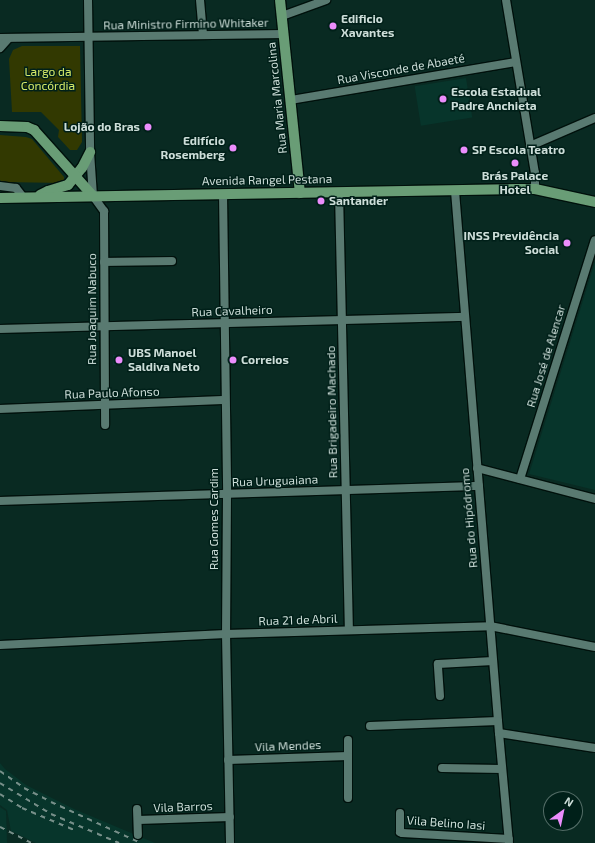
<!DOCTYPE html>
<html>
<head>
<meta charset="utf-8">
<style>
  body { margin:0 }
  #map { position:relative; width:595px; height:843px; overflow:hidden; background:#092a22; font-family:"Exo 2",sans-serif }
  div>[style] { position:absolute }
  .built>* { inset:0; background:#07352b; transform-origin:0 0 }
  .green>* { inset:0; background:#323901 }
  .roads { filter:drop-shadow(1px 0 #00110c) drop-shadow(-1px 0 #00110c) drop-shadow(0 1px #00110c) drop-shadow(0 -1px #00110c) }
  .minor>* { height:8px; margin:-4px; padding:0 4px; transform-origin:4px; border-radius:4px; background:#597a71 }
  .major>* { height:10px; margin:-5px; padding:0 5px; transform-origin:5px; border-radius:5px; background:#699d76 }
  .rail>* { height:2px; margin-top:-1px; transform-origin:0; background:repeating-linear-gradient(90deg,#778f89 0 5px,transparent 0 10px) }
  .dots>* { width:11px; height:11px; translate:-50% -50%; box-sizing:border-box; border:2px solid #002019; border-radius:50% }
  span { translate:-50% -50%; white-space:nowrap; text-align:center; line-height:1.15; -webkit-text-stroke:3px #002019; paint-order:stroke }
  .poi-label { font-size:12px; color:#cdded9; font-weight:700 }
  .left { translate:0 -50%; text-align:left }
  .right { translate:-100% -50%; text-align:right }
  .street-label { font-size:12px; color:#cdded9 }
  .park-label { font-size:12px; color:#d6ea68 }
  .north { position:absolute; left:543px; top:791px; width:40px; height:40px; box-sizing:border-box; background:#002019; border:1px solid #526c66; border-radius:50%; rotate:33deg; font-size:11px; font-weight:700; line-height:16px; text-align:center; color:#cdded9 }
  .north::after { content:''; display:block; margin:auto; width:14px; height:18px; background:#eb8dfc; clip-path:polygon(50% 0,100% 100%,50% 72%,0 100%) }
</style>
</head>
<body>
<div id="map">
  <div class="built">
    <div style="left:466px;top:78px;width:40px;height:52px;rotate:81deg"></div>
    <div style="clip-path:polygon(595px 262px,595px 490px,529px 474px)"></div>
    <div style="left:124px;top:355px;width:10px;height:11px;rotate:90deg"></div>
    <div style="clip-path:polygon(0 763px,5px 769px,26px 785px,74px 809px,155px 843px,36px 843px,11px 831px,7px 810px,0 805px)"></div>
    <div style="clip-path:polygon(0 807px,6px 811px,7px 843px,0 843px)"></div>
  </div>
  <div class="green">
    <div style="clip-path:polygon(22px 46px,80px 46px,82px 142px,77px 150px,70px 150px,58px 137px,59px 130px,41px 112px,12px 112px,9px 59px,13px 50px)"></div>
    <div style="clip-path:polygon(0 135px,26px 137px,32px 139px,64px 177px,64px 183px,2px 182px,0 180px)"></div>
  </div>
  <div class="roads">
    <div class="minor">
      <div style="left:88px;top:0;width:152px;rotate:89.2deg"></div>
      <div style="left:90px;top:152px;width:44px;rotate:86.1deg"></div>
      <div style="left:93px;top:196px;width:19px;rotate:54deg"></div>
      <div style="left:104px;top:211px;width:214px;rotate:89.7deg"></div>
      <div style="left:200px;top:0;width:35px;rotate:85deg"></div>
      <div style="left:506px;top:0;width:175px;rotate:80.5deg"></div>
      <div style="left:535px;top:173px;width:16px;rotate:90deg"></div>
      <div style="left:282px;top:16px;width:47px;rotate:-20deg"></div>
      <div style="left:0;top:38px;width:284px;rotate:-0.8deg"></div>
      <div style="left:0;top:48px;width:13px;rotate:-48deg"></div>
      <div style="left:291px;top:100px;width:227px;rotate:-9.6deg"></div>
      <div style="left:530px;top:146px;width:71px;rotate:-23.3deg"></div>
      <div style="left:0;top:186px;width:16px;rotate:7deg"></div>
      <div style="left:16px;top:188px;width:11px;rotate:52deg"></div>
      <div style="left:455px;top:191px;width:544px;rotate:85.36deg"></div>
      <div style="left:499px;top:733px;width:110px;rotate:84.8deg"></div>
      <div style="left:339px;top:193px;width:437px;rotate:88.7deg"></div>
      <div style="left:223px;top:194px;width:301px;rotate:89.2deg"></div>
      <div style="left:227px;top:495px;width:139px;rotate:90.4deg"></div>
      <div style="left:226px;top:634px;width:209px;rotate:88.9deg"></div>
      <div style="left:104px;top:262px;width:68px;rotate:-0.8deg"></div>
      <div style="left:0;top:329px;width:464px;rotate:-1.5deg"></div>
      <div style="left:0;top:409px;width:225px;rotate:-2.3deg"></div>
      <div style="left:477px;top:468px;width:122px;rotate:14.7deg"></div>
      <div style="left:520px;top:479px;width:250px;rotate:-72.6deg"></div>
      <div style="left:0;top:501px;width:479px;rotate:-1.8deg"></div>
      <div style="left:0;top:645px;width:226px;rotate:-2.8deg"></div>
      <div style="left:226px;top:634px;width:264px;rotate:-1.7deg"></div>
      <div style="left:490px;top:626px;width:107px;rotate:11.3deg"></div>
      <div style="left:440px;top:696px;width:32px;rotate:-94deg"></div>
      <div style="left:438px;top:664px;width:55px;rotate:-3.1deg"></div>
      <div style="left:370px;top:726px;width:128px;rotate:-2.2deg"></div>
      <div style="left:499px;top:733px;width:97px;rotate:8.9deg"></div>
      <div style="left:348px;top:740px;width:58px;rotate:90deg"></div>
      <div style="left:228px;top:760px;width:120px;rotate:-1.9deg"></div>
      <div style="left:442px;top:768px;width:60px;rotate:1deg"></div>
      <div style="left:137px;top:809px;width:26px;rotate:88deg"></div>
      <div style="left:400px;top:813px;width:19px;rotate:90deg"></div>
      <div style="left:400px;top:832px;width:2px;rotate:27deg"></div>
      <div style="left:402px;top:833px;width:107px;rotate:3.2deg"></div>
      <div style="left:138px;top:820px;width:92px;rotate:-1.9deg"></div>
    </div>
    <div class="major">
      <div style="left:280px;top:0;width:194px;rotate:84.1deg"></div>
      <div style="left:0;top:126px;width:27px;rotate:2deg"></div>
      <div style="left:27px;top:127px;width:8px;rotate:23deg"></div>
      <div style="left:34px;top:130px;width:89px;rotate:48.2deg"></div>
      <div style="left:40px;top:195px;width:9px;rotate:-27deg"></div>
      <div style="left:48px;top:191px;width:21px;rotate:-17deg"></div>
      <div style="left:68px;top:185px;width:22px;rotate:-51deg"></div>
      <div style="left:82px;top:168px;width:18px;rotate:-63deg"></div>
      <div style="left:0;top:198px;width:517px;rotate:-1deg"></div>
      <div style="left:517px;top:189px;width:18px"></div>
      <div style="left:535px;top:189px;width:61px;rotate:12.2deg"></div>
    </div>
  </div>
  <div class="rail">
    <div style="left:0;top:771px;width:29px;rotate:35deg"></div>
    <div style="left:24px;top:788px;width:30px;rotate:27deg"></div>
    <div style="left:51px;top:802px;width:99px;rotate:24.5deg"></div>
    <div style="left:0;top:783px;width:60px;rotate:31.3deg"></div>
    <div style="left:51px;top:814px;width:74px;rotate:23.1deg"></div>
    <div style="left:0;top:794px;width:26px;rotate:32deg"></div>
    <div style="left:22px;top:808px;width:56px;rotate:22.9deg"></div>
    <div style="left:0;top:827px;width:35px;rotate:27deg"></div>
  </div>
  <div class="dots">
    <div style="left:333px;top:26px;background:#eb8dfc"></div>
    <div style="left:443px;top:99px;background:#eb8dfc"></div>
    <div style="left:148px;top:127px;background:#eb8dfc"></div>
    <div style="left:233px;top:148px;background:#eb8dfc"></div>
    <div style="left:464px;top:150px;background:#eb8dfc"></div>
    <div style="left:515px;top:163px;background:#eb8dfc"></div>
    <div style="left:321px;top:201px;background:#eb8dfc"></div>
    <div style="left:567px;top:243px;background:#eb8dfc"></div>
    <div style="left:119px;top:360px;background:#eb8dfc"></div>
    <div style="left:233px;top:360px;background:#eb8dfc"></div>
  </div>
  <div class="poi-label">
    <span class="left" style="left:341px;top:26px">Edificio<br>Xavantes</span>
    <span class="left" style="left:451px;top:99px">Escola Estadual<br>Padre Anchieta</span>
    <span class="right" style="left:140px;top:127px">Lojão do Bras</span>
    <span class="right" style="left:225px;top:148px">Edifício<br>Rosemberg</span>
    <span class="left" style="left:472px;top:150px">SP Escola Teatro</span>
    <span style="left:515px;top:183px">Brás Palace<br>Hotel</span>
    <span class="left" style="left:329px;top:201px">Santander</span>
    <span class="right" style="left:559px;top:243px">INSS Previdência<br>Social</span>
    <span class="left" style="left:128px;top:360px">UBS Manoel<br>Saldiva Neto</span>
    <span class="left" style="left:241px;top:360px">Correios</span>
  </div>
  <div class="street-label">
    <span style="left:186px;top:24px;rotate:-1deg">Rua Ministro Firmino Whitaker</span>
    <span style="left:401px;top:69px;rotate:-10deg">Rua Visconde de Abaeté</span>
    <span style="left:277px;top:98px;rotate:-96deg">Rua Maria Marcolina</span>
    <span style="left:267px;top:180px;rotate:-1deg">Avenida Rangel Pestana</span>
    <span style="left:92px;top:309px;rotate:-90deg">Rua Joaquim Nabuco</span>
    <span style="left:232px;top:311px;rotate:-2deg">Rua Cavalheiro</span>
    <span style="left:546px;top:356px;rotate:-73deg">Rua José de Alencar</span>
    <span style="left:112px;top:393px;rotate:-2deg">Rua Paulo Afonso</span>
    <span style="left:332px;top:412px;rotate:-91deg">Rua Brigadeiro Machado</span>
    <span style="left:275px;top:481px;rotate:-2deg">Rua Uruguaiana</span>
    <span style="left:469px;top:518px;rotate:-95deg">Rua do Hipódromo</span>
    <span style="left:214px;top:519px;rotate:-90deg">Rua Gomes Cardim</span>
    <span style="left:298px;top:620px;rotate:-2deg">Rua 21 de Abril</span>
    <span style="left:288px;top:746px;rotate:-2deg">Vila Mendes</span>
    <span style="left:183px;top:807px;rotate:-2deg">Vila Barros</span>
    <span style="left:446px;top:823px;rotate:4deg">Vila Belino Iasi</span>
  </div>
  <div class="park-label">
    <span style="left:48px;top:79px">Largo da<br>Concórdia</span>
  </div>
  <div class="north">N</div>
</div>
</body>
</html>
